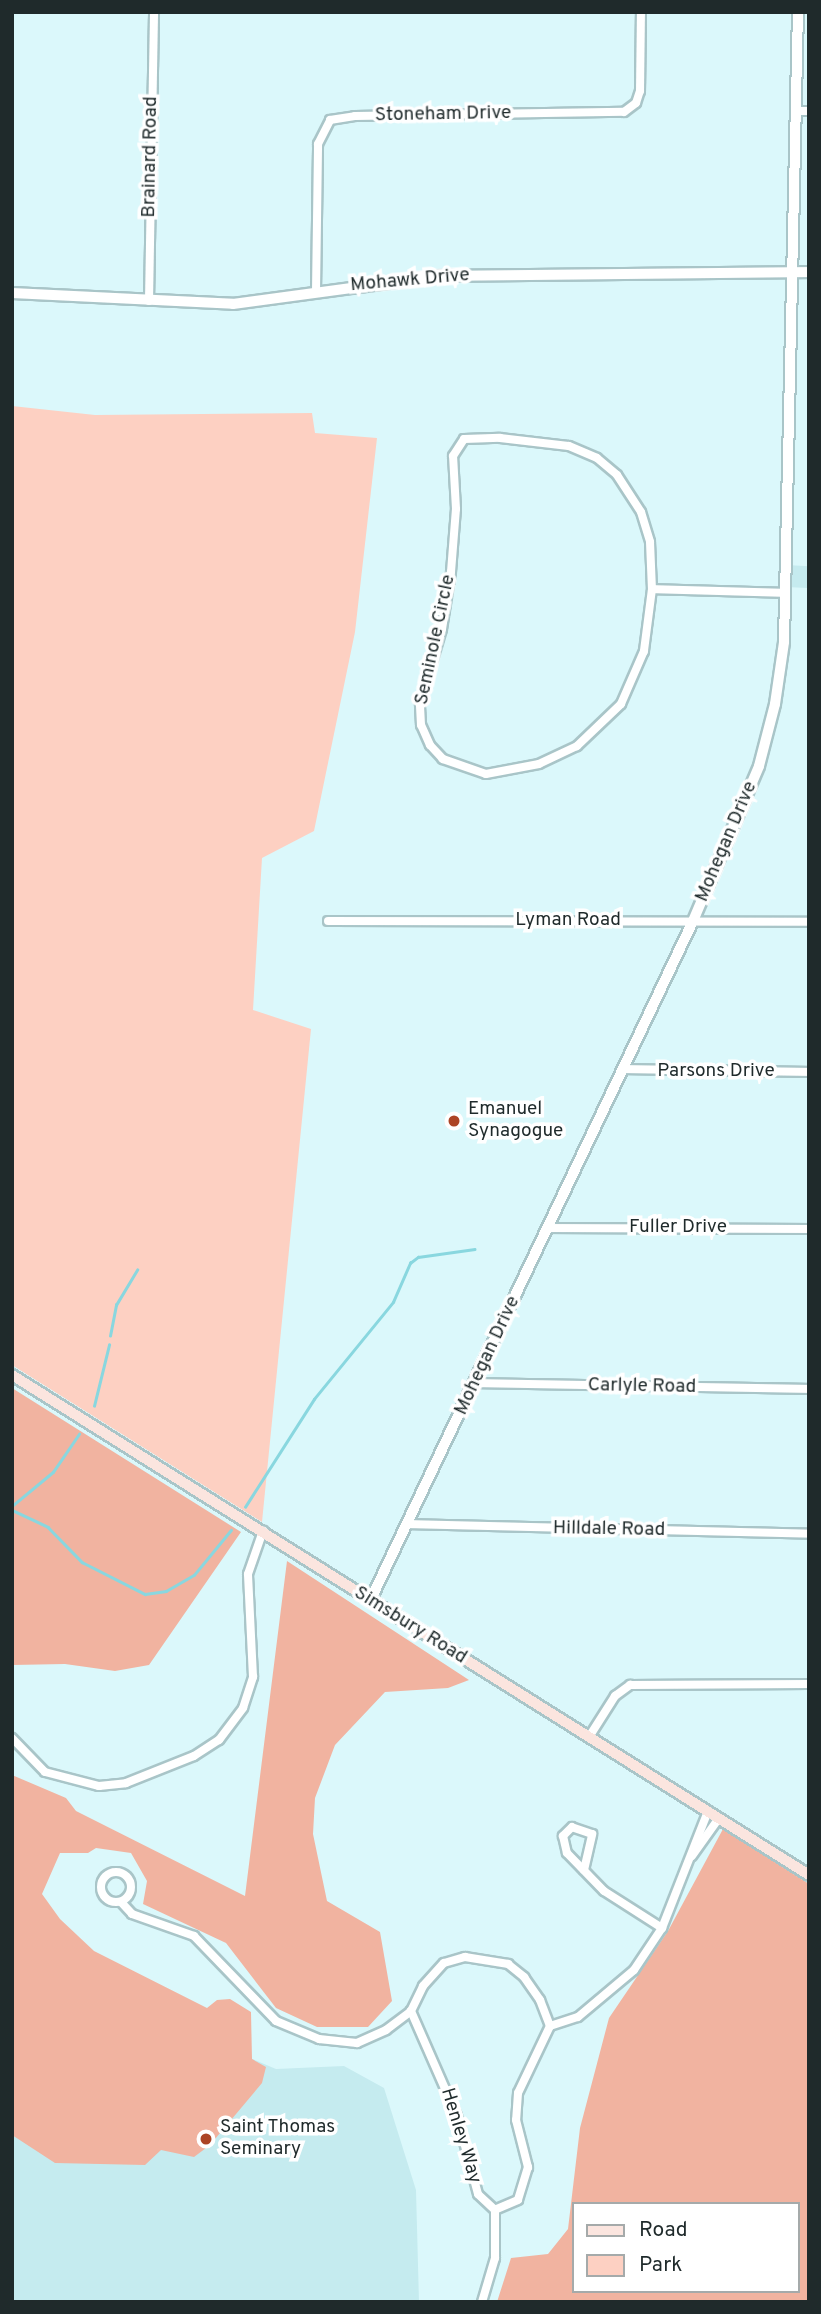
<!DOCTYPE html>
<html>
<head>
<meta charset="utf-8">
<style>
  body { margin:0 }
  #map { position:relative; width:821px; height:2314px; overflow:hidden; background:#dbf8fb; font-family:Overpass,sans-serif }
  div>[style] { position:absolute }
  .built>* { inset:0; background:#c5ebef; transform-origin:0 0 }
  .green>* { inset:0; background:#fdd0c2 }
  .forest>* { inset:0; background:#f1b3a0 }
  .stream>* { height:2.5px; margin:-1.25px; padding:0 1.25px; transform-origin:1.25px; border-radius:1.25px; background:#89d7df }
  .roads { filter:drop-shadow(2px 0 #a9c5c8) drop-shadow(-2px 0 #a9c5c8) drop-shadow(0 2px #a9c5c8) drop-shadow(0 -2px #a9c5c8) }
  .minor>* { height:8px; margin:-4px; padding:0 4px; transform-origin:4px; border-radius:4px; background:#fff }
  .minor>.ring { margin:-4px; padding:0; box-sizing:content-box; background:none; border:8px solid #fff; border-radius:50% }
  .tertiary>* { height:10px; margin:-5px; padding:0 5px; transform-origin:5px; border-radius:5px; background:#fff }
  .secondary>* { height:10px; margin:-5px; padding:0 5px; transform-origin:5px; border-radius:5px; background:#fbe5df }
  .dots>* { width:19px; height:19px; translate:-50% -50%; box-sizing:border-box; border:4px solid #fff; border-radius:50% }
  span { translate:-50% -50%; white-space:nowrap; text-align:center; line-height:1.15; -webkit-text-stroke:7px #fff; paint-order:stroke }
  .street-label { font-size:19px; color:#1f2a2b }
  .poi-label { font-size:19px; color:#1f2a2b }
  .left { translate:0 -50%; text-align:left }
  .frame { position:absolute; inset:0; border:14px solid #1f2a2b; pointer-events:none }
  .legend { position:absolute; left:572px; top:2202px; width:228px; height:91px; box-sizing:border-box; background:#fff; border:2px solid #a5aaaa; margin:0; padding:9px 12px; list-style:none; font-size:21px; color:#1f2a2b }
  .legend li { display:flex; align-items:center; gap:14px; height:35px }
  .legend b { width:35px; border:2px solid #a5aaaa }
</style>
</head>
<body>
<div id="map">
  <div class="built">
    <div style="left:787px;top:565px;width:22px;height:22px;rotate:3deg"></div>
    <div style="clip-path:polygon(12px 1946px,90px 1991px,276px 2069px,344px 2066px,384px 2088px,416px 2190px,419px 2302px,12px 2302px)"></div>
  </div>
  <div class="green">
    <div style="clip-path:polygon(12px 406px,95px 415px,312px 413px,315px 433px,377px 438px,355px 632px,314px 831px,262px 858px,253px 1010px,311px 1029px,262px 1522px,12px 1365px)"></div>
  </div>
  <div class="forest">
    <div style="clip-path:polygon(12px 1388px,241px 1532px,149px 1665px,115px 1671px,65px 1664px,12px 1665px)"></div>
    <div style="clip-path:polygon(287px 1561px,469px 1680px,448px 1688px,385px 1692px,335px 1745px,315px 1798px,313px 1834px,327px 1901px,380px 1932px,392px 2001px,368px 2027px,317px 2027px,276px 2008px,226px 1943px,143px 1904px,147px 1881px,131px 1853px,96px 1848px,88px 1853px,60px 1853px,42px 1894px,60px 1919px,94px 1951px,207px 2008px,217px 2000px,230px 1999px,251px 2012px,252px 2059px,266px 2067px,262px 2083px,210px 2145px,194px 2157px,161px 2150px,145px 2165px,55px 2163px,12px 2135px,12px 1775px,66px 1798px,76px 1811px,245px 1896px)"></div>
    <div style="clip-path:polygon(evenodd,723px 1829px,809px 1884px,809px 2302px,497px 2302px,511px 2258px,548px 2254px,568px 2229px,580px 2128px,609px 2018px,668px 1931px,723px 1829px,574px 2204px,798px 2204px,798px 2291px,574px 2291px,574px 2204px)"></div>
  </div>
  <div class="stream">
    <div style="left:110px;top:1336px;width:32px;rotate:-79deg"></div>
    <div style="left:116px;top:1305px;width:41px;rotate:-59deg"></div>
    <div style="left:94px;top:1406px;width:63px;rotate:-76.2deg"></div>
    <div style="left:12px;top:1506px;width:53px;rotate:-39.7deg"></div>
    <div style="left:53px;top:1472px;width:46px;rotate:-55.6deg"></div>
    <div style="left:245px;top:1507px;width:128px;rotate:-57.4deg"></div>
    <div style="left:314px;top:1399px;width:125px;rotate:-50.8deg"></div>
    <div style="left:393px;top:1302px;width:43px;rotate:-66.4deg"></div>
    <div style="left:410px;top:1263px;width:10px;rotate:-37deg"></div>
    <div style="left:418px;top:1257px;width:57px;rotate:-8.1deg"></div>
    <div style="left:12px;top:1510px;width:40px;rotate:25deg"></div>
    <div style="left:48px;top:1527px;width:49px;rotate:45.8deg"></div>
    <div style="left:82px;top:1562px;width:71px;rotate:26.9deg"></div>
    <div style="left:145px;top:1594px;width:21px;rotate:-8deg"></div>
    <div style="left:166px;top:1591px;width:32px;rotate:-30deg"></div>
    <div style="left:194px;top:1575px;width:58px;rotate:-50.6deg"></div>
  </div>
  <div class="roads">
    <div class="minor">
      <div style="left:797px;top:111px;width:12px"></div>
      <div style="left:316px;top:292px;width:148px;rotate:-89.2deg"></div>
      <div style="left:318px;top:144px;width:27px;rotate:-63deg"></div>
      <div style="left:330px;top:120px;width:25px;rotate:-9deg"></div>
      <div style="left:355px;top:116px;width:269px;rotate:-0.9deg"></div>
      <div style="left:624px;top:112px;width:15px;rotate:-37deg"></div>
      <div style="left:636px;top:103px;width:13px;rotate:-72deg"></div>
      <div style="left:640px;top:91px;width:79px;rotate:-89.3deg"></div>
      <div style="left:149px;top:301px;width:289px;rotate:-89deg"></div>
      <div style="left:500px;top:438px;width:69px;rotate:6.6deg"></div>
      <div style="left:569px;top:446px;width:30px;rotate:23deg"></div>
      <div style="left:597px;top:458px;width:26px;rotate:40deg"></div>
      <div style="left:617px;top:475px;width:44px;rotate:57deg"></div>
      <div style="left:641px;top:512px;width:31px;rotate:73deg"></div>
      <div style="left:650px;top:542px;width:47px;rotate:87.6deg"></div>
      <div style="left:652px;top:589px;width:63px;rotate:97.4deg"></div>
      <div style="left:644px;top:651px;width:58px;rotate:113.5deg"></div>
      <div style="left:621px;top:704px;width:61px;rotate:136.3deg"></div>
      <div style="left:577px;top:746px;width:42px;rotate:154.7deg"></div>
      <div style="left:539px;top:764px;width:54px;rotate:169.3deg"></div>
      <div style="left:486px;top:774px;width:46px;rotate:-160.8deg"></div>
      <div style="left:443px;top:759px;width:19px;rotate:-133deg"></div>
      <div style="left:430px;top:745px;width:22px;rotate:-114deg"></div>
      <div style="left:421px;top:725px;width:22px;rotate:-93deg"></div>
      <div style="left:420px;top:703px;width:77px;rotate:-73.4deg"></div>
      <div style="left:442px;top:629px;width:58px;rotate:-81deg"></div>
      <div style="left:451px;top:572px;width:63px;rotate:-85.5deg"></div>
      <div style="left:456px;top:509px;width:53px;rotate:-93.2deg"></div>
      <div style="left:453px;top:456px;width:20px;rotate:-57deg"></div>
      <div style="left:464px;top:439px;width:36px;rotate:-2deg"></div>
      <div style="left:652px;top:589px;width:134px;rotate:1.7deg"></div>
      <div style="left:328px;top:921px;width:481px;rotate:0.1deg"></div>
      <div style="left:624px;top:1069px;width:185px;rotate:0.9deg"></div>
      <div style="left:548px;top:1228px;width:261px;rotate:0.2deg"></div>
      <div style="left:475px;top:1383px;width:334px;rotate:1deg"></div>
      <div style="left:409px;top:1524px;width:400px;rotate:1.4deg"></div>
      <div style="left:589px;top:1737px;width:49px;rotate:-57.6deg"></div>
      <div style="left:615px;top:1696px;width:19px;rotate:-36deg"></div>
      <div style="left:630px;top:1685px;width:179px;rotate:-0.3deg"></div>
      <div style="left:12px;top:1738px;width:47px;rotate:45.9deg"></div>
      <div style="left:45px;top:1772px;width:56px;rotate:14.5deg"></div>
      <div style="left:99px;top:1786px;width:27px;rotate:-6deg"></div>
      <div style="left:126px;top:1783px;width:73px;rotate:-21.7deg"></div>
      <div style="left:194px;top:1756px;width:30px;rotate:-33deg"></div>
      <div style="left:219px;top:1740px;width:40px;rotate:-53deg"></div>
      <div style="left:243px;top:1708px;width:33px;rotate:-72deg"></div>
      <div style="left:253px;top:1677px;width:103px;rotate:-92.8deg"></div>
      <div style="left:248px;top:1574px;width:46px;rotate:-70.8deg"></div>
      <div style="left:692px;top:1856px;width:47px;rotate:-54.6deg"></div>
      <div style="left:584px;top:1870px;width:37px;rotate:-77deg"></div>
      <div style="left:592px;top:1834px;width:21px;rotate:-161deg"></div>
      <div style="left:572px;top:1827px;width:13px;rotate:135deg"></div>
      <div style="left:563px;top:1836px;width:17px;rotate:77deg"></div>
      <div style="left:567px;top:1853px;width:53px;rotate:45.8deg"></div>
      <div style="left:604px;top:1891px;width:69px;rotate:32.5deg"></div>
      <div class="ring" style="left:101px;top:1872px;width:22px;height:22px"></div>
      <div style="left:121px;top:1902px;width:16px;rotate:47deg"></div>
      <div style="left:132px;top:1914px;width:66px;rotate:19.5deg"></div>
      <div style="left:194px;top:1936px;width:118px;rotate:46deg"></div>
      <div style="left:276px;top:2021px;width:47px;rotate:22.7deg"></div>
      <div style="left:319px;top:2039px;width:38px;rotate:6deg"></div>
      <div style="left:357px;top:2043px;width:32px;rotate:-24deg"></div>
      <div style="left:386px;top:2030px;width:31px;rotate:-37deg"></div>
      <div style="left:411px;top:2011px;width:28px;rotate:-64deg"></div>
      <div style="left:423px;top:1986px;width:31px;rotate:-48deg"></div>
      <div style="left:444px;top:1963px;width:22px;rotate:-16deg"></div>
      <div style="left:465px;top:1957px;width:44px;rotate:9.2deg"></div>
      <div style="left:508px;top:1964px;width:21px;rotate:39deg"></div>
      <div style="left:524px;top:1977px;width:28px;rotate:55deg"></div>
      <div style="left:540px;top:2000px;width:28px;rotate:69deg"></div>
      <div style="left:550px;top:2026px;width:74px;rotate:115.5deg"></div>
      <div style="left:518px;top:2093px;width:27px;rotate:94deg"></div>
      <div style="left:516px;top:2120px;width:49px;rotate:75.7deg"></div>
      <div style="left:528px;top:2167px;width:34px;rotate:107deg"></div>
      <div style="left:518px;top:2200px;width:25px;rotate:157deg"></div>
      <div style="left:495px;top:2210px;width:23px;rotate:-137deg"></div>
      <div style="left:478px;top:2194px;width:81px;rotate:-105.1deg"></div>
      <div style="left:457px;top:2116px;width:115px;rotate:-113.7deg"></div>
      <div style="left:550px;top:2026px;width:29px;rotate:-18deg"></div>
      <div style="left:578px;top:2017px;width:73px;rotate:-40deg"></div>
      <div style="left:634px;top:1970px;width:50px;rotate:-56.3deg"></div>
      <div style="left:662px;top:1928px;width:126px;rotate:-68.5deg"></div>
      <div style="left:482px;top:2302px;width:46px;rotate:-73.5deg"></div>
      <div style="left:495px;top:2258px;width:48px;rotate:-90deg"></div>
    </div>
    <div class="tertiary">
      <div style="left:12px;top:293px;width:221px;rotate:2.8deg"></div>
      <div style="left:233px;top:304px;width:209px;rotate:-7.7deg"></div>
      <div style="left:440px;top:276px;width:369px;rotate:-0.6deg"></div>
      <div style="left:370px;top:1601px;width:753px;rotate:-64.59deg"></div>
      <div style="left:693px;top:921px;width:168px;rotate:-66.9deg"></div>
      <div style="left:759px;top:766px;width:64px;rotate:-75.5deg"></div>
      <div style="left:775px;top:704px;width:63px;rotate:-81.7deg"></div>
      <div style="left:784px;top:642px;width:630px;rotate:-88.73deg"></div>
    </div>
    <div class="secondary">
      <div style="left:12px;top:1375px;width:941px;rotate:32.1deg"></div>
    </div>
  </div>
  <div class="dots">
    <div style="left:454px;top:1121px;background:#ac4425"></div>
    <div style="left:206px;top:2139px;background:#ac4425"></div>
  </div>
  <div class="street-label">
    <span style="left:443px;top:115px;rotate:-1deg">Stoneham Drive</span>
    <span style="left:151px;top:157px;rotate:-89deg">Brainard Road</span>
    <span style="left:410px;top:281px;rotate:-5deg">Mohawk Drive</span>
    <span style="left:436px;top:640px;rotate:-78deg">Seminole Circle</span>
    <span style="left:727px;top:842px;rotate:-67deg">Mohegan Drive</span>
    <span style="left:568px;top:921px">Lyman Road</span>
    <span style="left:716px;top:1072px">Parsons Drive</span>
    <span style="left:678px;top:1228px">Fuller Drive</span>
    <span style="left:488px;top:1356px;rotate:-65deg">Mohegan Drive</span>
    <span style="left:642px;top:1387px;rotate:1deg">Carlyle Road</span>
    <span style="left:609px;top:1530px;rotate:1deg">Hilldale Road</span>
    <span style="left:410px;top:1626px;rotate:32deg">Simsbury Road</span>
    <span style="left:460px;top:2136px;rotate:73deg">Henley Way</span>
  </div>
  <div class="poi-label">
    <span class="left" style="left:468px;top:1121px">Emanuel<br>Synagogue</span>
    <span class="left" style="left:220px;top:2139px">Saint Thomas<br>Seminary</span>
  </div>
  <div class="frame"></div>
  <ul class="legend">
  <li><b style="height:9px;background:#fbe5df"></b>Road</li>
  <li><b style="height:19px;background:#fdd0c2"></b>Park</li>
  </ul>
</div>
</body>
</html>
